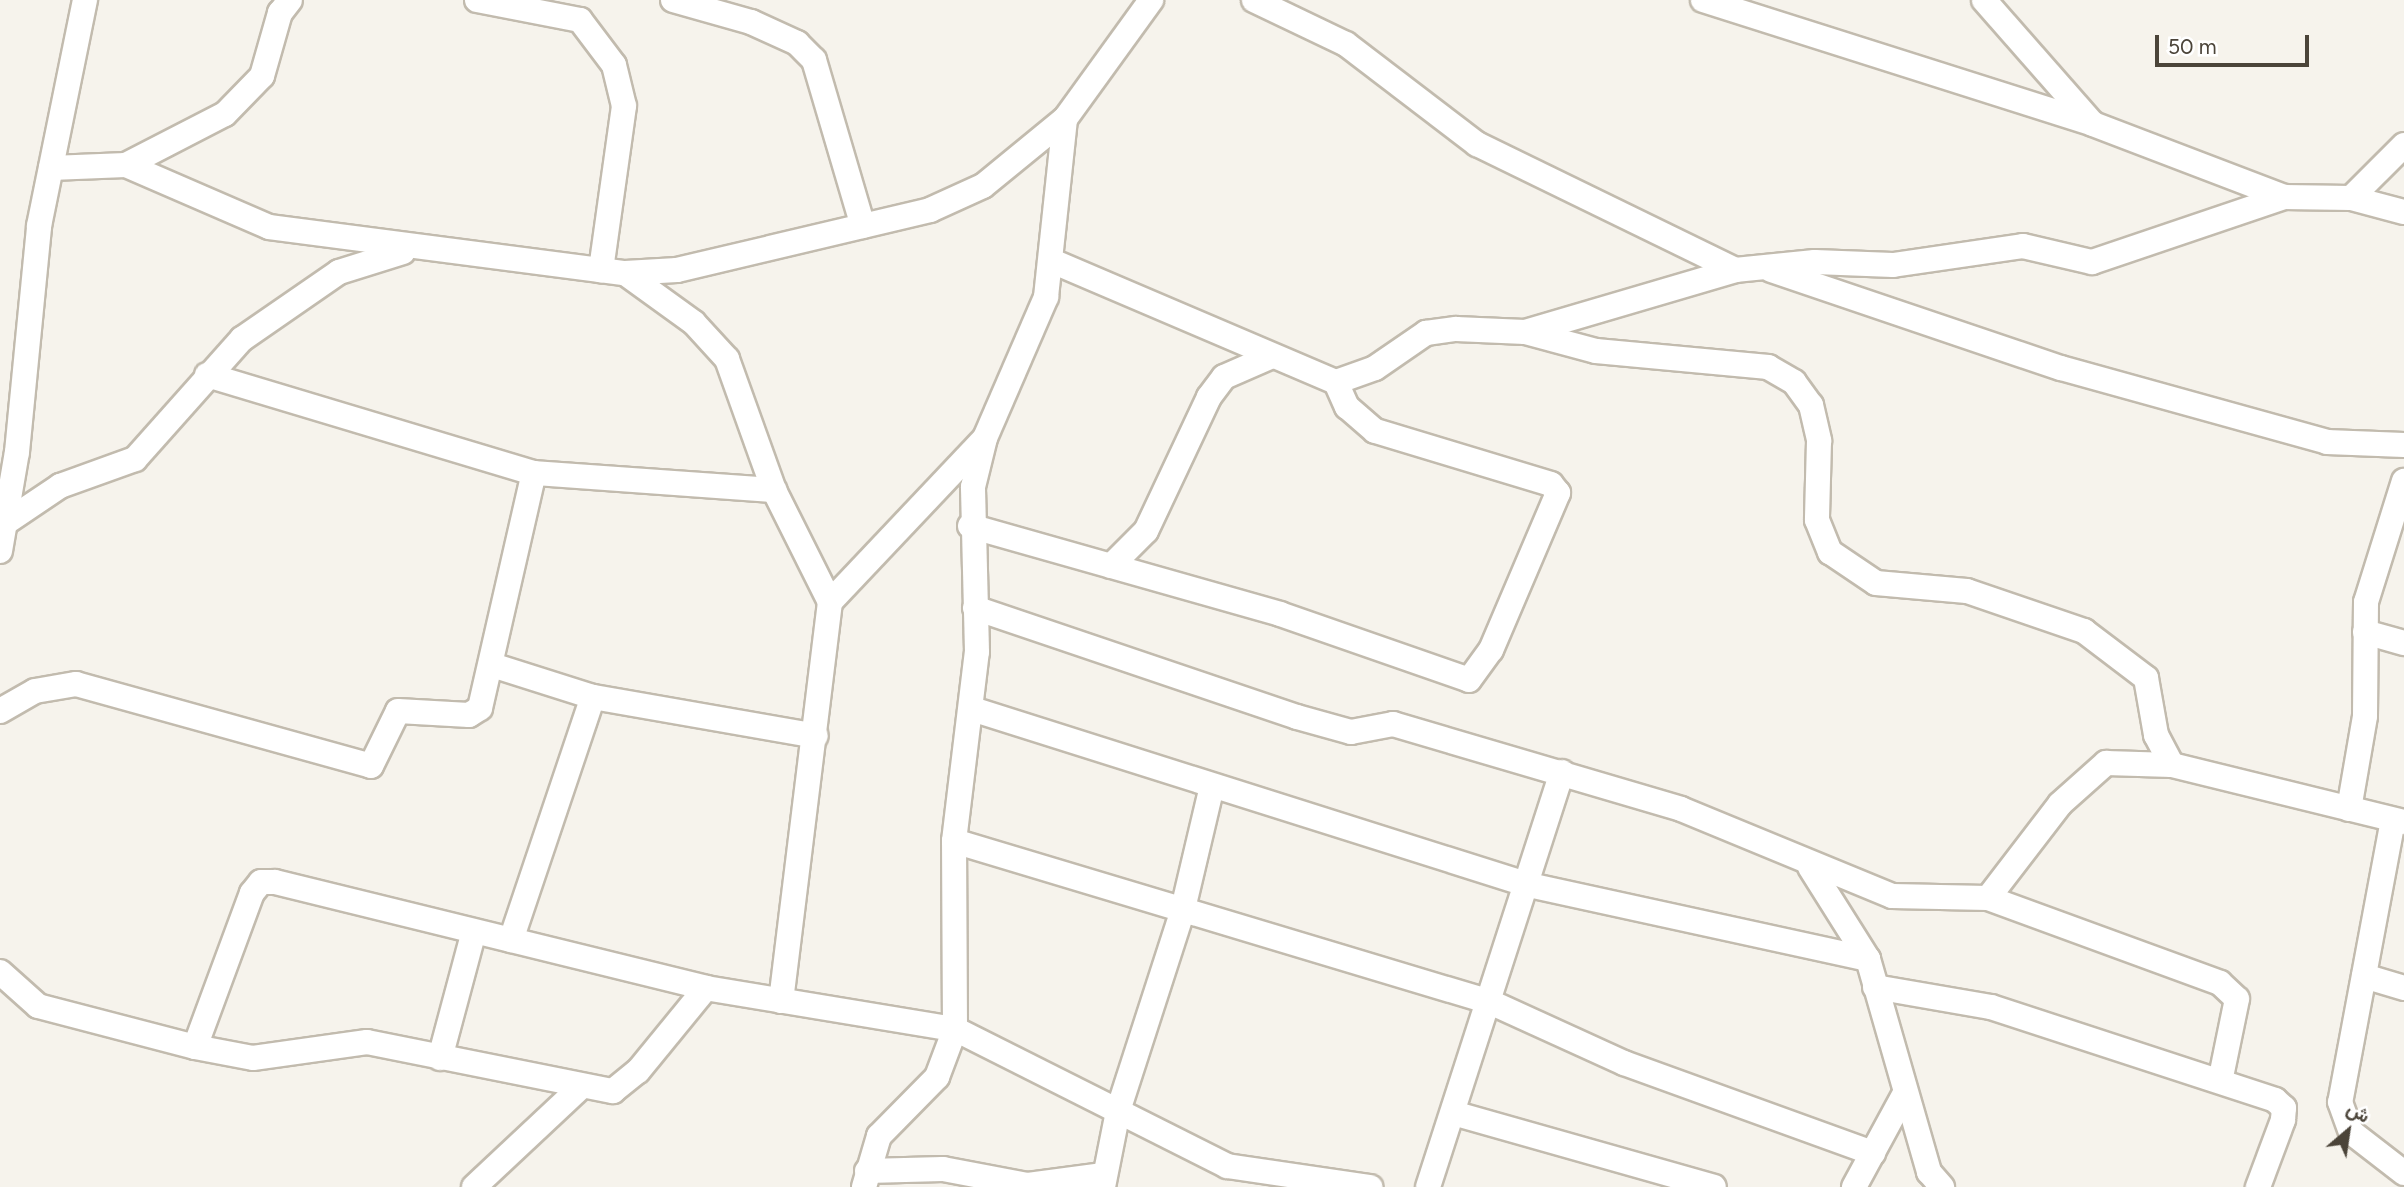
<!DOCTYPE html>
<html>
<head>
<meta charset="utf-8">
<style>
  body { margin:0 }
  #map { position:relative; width:2404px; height:1187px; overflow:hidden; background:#f6f3ec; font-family:Figtree,Vazirmatn,sans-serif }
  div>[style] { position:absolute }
  .roads { filter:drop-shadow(2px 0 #c2bbae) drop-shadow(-2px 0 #c2bbae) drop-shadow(0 2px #c2bbae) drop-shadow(0 -2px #c2bbae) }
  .minor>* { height:24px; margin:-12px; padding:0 12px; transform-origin:12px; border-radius:12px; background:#fff }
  span { translate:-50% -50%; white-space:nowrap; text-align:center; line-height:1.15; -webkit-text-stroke:5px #fff; paint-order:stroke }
  .north { position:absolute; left:2313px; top:1096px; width:70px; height:70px; -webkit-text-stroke:5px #fff; paint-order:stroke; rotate:29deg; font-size:19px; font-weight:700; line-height:28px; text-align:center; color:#4b4439 }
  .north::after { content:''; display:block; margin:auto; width:24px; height:32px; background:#4b4439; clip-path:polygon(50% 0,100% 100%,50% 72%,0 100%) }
  .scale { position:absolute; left:2155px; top:35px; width:154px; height:32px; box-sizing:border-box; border:4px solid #4b4439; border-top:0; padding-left:9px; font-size:21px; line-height:24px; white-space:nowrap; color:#4b4439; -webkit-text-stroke:5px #fff; paint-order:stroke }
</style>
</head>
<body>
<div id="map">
  <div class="roads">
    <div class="minor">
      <div style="left:477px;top:0;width:105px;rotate:11deg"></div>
      <div style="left:580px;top:20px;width:56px;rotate:52.9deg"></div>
      <div style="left:614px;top:65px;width:42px;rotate:76.3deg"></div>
      <div style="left:624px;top:106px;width:166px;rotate:98deg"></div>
      <div style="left:673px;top:0;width:81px;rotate:15.8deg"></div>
      <div style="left:751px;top:22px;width:51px;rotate:24.5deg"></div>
      <div style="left:797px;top:43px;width:24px;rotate:45deg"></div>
      <div style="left:814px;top:60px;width:173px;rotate:73.6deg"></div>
      <div style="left:1254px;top:0;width:102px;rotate:25.6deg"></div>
      <div style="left:1346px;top:44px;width:165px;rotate:37.4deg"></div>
      <div style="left:1477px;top:144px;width:287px;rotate:26deg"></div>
      <div style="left:1703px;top:0;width:409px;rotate:17.6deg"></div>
      <div style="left:2093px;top:124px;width:204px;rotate:20.9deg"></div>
      <div style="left:2284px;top:197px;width:67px;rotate:0.9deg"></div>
      <div style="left:2351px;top:198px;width:55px;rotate:14.8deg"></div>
      <div style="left:1984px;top:0;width:164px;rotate:48.7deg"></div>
      <div style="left:126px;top:165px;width:156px;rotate:23.4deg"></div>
      <div style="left:269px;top:227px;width:359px;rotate:7.4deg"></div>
      <div style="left:625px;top:273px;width:52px;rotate:-3.3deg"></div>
      <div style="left:677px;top:270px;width:260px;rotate:-13.3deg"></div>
      <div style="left:930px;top:210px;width:58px;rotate:-24.4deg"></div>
      <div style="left:983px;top:186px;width:106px;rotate:-39.3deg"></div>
      <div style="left:1065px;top:119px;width:147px;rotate:-54.1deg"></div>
      <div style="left:51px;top:168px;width:75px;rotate:-2.3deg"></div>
      <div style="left:126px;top:165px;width:111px;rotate:-27.3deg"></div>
      <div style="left:225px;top:114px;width:53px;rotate:-45.8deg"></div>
      <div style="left:262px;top:76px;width:66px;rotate:-74.1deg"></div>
      <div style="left:280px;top:13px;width:16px;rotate:-52deg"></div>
      <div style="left:2351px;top:198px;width:75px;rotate:-45deg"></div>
      <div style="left:1052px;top:261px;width:309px;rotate:23.1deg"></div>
      <div style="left:1336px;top:382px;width:41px;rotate:-19.7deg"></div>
      <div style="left:1375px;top:368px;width:62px;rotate:-34.5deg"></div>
      <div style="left:1426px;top:333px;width:30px;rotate:-8deg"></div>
      <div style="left:1456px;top:329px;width:69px;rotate:2.5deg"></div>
      <div style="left:1525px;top:332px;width:73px;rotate:15deg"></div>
      <div style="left:1596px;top:351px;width:173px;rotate:5.3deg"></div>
      <div style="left:1768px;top:367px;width:30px;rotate:30deg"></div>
      <div style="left:1794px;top:382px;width:29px;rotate:54deg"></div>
      <div style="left:1811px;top:405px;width:37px;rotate:77deg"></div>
      <div style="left:1819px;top:441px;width:79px;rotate:91.5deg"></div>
      <div style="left:1817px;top:520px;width:35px;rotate:68deg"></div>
      <div style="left:1830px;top:552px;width:55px;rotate:34deg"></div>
      <div style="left:1876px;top:583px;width:91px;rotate:5deg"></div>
      <div style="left:1967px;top:591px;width:124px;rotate:18.9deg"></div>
      <div style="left:2084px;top:631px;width:78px;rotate:37.2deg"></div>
      <div style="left:2146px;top:678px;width:58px;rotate:80deg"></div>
      <div style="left:2156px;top:735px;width:34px;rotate:62deg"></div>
      <div style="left:1771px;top:270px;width:306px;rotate:18.7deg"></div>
      <div style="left:2061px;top:368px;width:276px;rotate:15.5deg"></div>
      <div style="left:2327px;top:442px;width:77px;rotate:2.2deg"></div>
      <div style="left:625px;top:273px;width:85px;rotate:35.9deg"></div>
      <div style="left:694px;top:323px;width:49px;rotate:47.5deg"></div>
      <div style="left:727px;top:359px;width:139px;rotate:70.3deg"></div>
      <div style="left:774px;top:490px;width:125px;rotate:63.4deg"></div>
      <div style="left:830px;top:602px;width:402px;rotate:97deg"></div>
      <div style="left:1525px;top:332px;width:219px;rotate:-16.4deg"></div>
      <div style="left:1735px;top:270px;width:80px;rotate:-5.7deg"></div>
      <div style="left:1815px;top:262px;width:78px;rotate:2.2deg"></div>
      <div style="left:1893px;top:265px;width:131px;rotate:-8.3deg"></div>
      <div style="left:2023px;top:246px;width:71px;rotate:13.1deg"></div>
      <div style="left:2092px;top:262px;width:203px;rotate:-18.7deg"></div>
      <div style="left:207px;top:375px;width:341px;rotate:16.7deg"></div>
      <div style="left:534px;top:473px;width:241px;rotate:4.1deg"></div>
      <div style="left:8px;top:521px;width:63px;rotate:-33.9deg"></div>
      <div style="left:60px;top:486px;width:80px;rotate:-19.8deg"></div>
      <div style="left:135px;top:459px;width:161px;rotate:-48.3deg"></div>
      <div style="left:242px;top:339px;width:118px;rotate:-34.6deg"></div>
      <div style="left:339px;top:272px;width:67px;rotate:-17.4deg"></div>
      <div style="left:970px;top:526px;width:322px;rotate:15.8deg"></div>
      <div style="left:1280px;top:614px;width:200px;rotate:19.2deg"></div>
      <div style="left:1469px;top:680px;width:37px;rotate:-54deg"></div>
      <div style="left:1491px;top:650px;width:171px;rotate:-66.9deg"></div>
      <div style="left:1558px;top:493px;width:11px;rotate:-128deg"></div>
      <div style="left:1551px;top:484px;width:184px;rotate:-163.2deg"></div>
      <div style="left:1375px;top:431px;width:37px;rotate:-139deg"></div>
      <div style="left:1347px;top:407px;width:27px;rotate:-114deg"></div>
      <div style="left:0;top:551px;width:100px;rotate:-80.3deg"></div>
      <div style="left:17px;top:452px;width:227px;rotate:-84.4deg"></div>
      <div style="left:39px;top:226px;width:231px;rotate:-78.5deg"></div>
      <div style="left:1111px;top:566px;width:49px;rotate:-45deg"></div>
      <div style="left:1146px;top:531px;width:148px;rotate:-64.8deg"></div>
      <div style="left:1209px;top:397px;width:25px;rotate:-53deg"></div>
      <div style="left:1224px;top:377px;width:50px;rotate:-23.5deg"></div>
      <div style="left:830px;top:602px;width:223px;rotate:-46.6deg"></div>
      <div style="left:975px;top:608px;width:340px;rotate:18.7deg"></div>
      <div style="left:1297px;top:717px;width:56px;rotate:15.5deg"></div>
      <div style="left:1351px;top:732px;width:43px;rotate:-10.8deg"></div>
      <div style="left:1393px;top:724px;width:300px;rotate:16.4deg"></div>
      <div style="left:1681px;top:809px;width:228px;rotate:22.4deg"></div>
      <div style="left:1892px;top:896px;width:96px;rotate:1.2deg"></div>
      <div style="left:1988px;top:898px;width:247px;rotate:20.1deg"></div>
      <div style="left:2220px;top:983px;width:23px;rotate:43deg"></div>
      <div style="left:2237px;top:999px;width:80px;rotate:101.6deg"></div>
      <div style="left:2365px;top:632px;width:41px;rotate:15.8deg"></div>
      <div style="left:492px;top:665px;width:106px;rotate:17.6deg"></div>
      <div style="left:593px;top:697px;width:226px;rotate:9.9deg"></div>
      <div style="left:972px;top:709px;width:584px;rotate:17.54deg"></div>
      <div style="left:1529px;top:885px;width:347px;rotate:12.3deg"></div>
      <div style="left:0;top:711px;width:40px;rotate:-29.7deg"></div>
      <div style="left:35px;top:691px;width:42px;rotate:-9.7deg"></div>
      <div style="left:76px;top:684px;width:306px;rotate:15.5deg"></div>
      <div style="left:371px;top:766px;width:61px;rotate:-63.9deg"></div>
      <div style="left:398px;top:711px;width:71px;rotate:3.2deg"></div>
      <div style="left:469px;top:715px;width:13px;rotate:-32deg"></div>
      <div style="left:480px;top:708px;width:241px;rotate:-77.1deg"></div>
      <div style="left:2349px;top:809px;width:94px;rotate:-80.2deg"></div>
      <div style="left:2365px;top:716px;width:114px;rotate:-89.5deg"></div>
      <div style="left:2366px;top:602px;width:127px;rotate:-72.6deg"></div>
      <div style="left:2393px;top:820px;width:287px;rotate:100.6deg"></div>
      <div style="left:2340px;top:1102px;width:32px;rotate:70deg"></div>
      <div style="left:2351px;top:1132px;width:67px;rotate:37.7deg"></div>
      <div style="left:954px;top:841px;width:560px;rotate:16.72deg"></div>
      <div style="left:1490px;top:1002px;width:147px;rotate:24.5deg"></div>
      <div style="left:1624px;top:1063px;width:265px;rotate:19.9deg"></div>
      <div style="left:1810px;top:867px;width:109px;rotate:57.8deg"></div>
      <div style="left:1868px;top:959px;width:222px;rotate:74deg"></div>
      <div style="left:1929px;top:1172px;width:20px;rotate:49deg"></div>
      <div style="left:1988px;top:898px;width:118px;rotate:-52.5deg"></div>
      <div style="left:2060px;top:804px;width:62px;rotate:-41.7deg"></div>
      <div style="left:2106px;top:763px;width:66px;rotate:1.7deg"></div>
      <div style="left:2172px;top:765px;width:239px;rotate:13.8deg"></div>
      <div style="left:511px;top:940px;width:256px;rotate:-71.4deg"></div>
      <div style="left:0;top:972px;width:51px;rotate:41.8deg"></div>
      <div style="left:38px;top:1006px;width:162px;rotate:14.6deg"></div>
      <div style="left:195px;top:1047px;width:59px;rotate:10.7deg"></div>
      <div style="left:253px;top:1058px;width:115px;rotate:-8deg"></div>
      <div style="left:367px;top:1042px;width:251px;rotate:11.3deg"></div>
      <div style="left:613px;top:1091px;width:32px;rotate:-39deg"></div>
      <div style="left:638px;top:1071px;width:107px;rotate:-50.7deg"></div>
      <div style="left:2364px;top:976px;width:42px;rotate:16.7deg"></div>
      <div style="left:1875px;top:987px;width:118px;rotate:9.8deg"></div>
      <div style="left:1991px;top:1007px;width:299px;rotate:18.1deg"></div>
      <div style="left:2275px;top:1100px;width:12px;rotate:42deg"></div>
      <div style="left:2284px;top:1108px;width:12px;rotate:95deg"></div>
      <div style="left:2283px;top:1120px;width:72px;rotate:110.5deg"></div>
      <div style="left:195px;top:1047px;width:164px;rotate:-69.7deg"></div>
      <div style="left:252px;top:893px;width:14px;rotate:-51deg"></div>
      <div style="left:261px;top:882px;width:14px"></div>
      <div style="left:275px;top:882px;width:444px;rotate:13.8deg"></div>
      <div style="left:706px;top:988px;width:252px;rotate:9.4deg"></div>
      <div style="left:955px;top:1029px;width:305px;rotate:26.7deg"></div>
      <div style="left:1227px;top:1166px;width:145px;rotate:8.4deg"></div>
      <div style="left:440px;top:1058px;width:131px;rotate:-75deg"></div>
      <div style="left:1453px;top:1113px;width:271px;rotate:15.8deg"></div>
      <div style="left:867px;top:1171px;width:76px;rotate:-1.5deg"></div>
      <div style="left:943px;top:1169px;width:86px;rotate:10.7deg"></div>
      <div style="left:1028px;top:1185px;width:76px;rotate:-7.6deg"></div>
      <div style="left:474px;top:1187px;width:146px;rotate:-43.1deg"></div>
      <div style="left:864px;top:1187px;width:53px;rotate:-73.6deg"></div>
      <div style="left:879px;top:1136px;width:83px;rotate:-45.5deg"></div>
      <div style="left:937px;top:1077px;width:51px;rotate:-69.4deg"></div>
      <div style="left:955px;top:1029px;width:188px;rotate:-90.3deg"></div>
      <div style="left:954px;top:841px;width:190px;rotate:-83.1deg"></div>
      <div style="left:977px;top:652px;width:165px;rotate:-91.4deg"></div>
      <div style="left:973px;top:487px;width:50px;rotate:-76.2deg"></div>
      <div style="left:985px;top:438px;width:154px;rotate:-66.6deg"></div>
      <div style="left:1046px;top:297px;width:179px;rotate:-83.9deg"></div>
      <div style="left:1103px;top:1187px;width:77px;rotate:-78.8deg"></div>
      <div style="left:1118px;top:1111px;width:208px;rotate:-72.1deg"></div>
      <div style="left:1182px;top:913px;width:130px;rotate:-76.7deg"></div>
      <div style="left:1428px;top:1187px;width:436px;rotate:-72.1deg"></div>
      <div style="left:1854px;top:1187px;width:105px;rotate:-61.5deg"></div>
    </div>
  </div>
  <div class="north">ش</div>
  <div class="scale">50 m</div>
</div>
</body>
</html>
